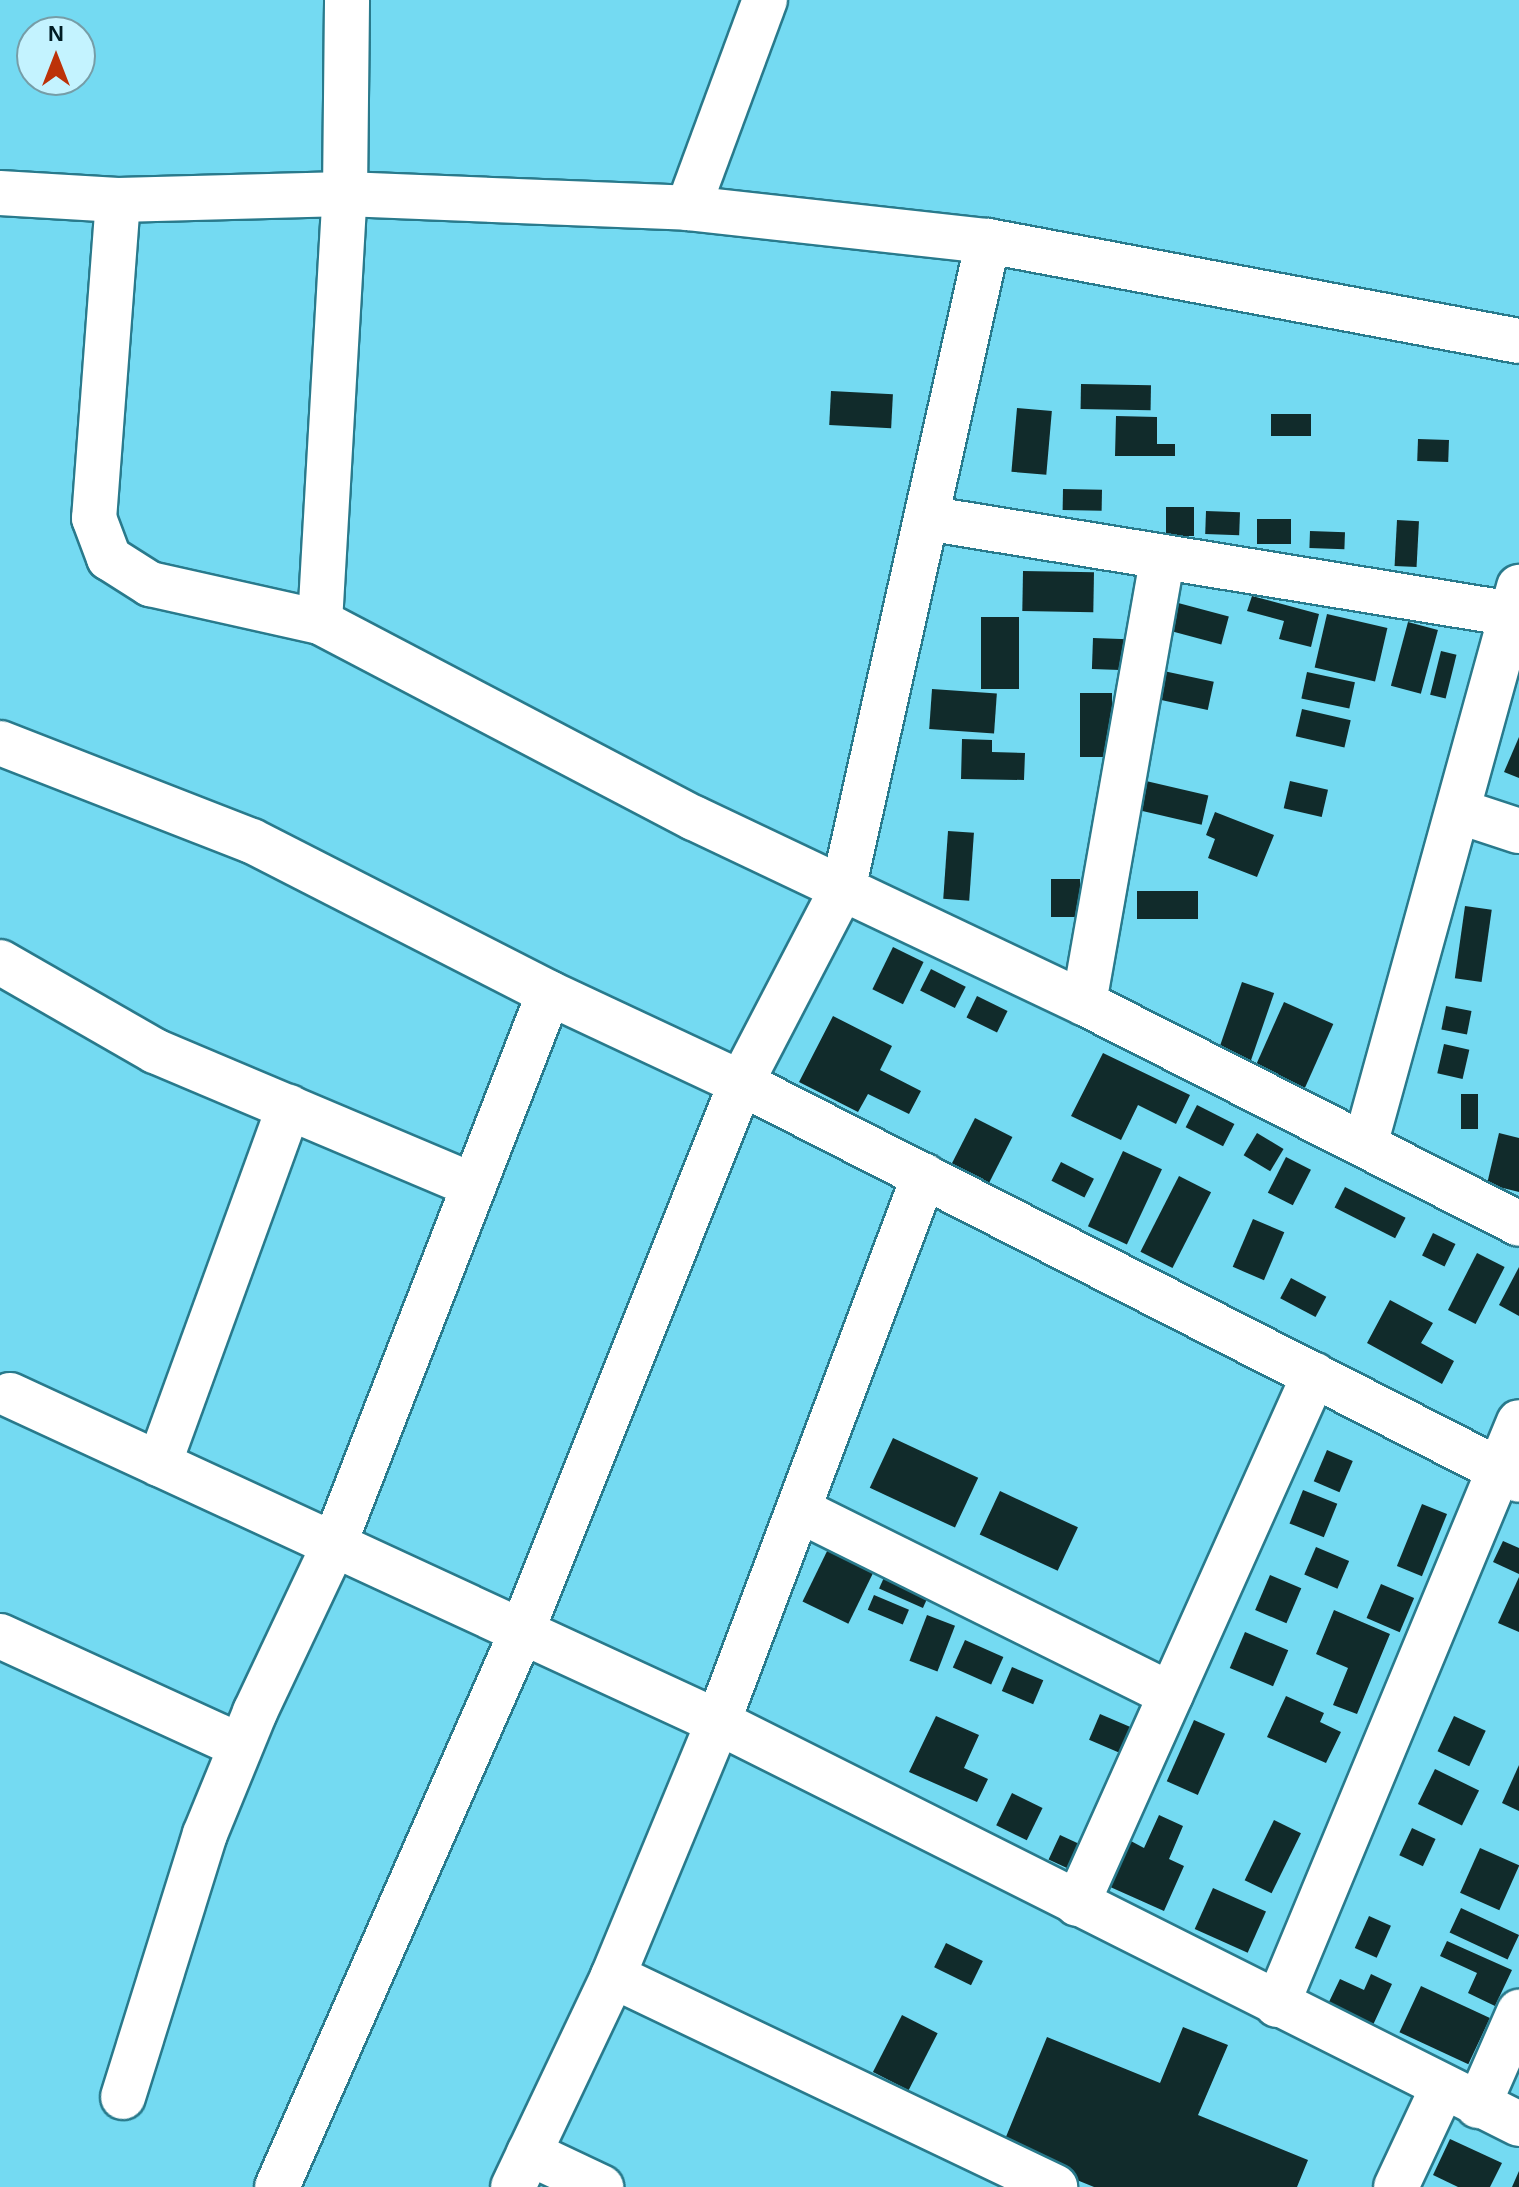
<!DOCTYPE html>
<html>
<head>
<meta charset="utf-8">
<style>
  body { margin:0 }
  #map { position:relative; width:1519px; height:2187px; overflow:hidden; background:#74daf2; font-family:Helvetica,sans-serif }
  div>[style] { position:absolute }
  .building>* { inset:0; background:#112b2b; transform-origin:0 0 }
  .roads { filter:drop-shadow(2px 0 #297a8c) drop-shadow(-2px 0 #297a8c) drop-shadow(0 2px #297a8c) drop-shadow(0 -2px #297a8c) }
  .street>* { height:44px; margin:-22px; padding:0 22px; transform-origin:22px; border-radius:22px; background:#fff }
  span { translate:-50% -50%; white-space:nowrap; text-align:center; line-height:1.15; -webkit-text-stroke:8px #c4f3ff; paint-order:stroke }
  .north { position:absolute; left:16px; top:16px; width:80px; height:80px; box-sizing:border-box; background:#c4f3ff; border:2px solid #769da7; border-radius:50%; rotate:0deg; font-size:22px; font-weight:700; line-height:32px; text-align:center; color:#001c23 }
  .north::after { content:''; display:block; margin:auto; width:28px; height:36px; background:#bc3209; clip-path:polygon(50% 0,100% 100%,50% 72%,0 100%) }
</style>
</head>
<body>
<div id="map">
  <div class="building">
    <div style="left:1081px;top:384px;width:70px;height:25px;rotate:1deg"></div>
    <div style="left:831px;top:391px;width:62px;height:34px;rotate:3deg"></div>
    <div style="left:1017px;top:408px;width:35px;height:64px;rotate:5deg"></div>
    <div style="left:1271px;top:414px;width:40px;height:22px"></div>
    <div style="clip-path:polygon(1116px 416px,1157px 417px,1157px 444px,1175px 444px,1175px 456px,1115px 456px)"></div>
    <div style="left:1418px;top:439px;width:31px;height:22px;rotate:2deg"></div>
    <div style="left:1063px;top:489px;width:39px;height:21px;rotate:1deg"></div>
    <div style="left:1166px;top:507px;width:28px;height:29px"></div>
    <div style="left:1206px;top:511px;width:34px;height:23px;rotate:2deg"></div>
    <div style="left:1257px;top:519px;width:34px;height:25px"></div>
    <div style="left:1397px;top:520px;width:22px;height:46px;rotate:3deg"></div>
    <div style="left:1310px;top:531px;width:35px;height:17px;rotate:2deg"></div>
    <div style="left:1023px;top:571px;width:71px;height:40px;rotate:1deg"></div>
    <div style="clip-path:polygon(1252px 596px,1319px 614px,1311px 647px,1279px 639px,1284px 621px,1247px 611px)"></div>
    <div style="left:1167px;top:600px;width:64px;height:29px;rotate:15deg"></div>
    <div style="left:1327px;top:614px;width:62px;height:55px;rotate:13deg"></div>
    <div style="left:981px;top:617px;width:38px;height:72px"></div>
    <div style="left:1408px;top:622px;width:31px;height:66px;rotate:15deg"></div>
    <div style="left:1093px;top:638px;width:35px;height:31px;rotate:2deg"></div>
    <div style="left:1441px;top:651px;width:16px;height:45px;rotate:14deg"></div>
    <div style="left:1159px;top:670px;width:56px;height:29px;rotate:12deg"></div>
    <div style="left:1307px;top:672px;width:49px;height:27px;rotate:12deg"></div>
    <div style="left:932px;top:689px;width:65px;height:40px;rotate:4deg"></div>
    <div style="left:1080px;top:693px;width:32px;height:64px"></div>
    <div style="left:1302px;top:709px;width:50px;height:28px;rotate:13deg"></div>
    <div style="clip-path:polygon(1519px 737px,1519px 778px,1504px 772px)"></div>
    <div style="clip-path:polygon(962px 739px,992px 740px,992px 752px,1025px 753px,1024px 780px,961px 779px)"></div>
    <div style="left:1146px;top:781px;width:64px;height:30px;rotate:13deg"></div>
    <div style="left:1290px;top:781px;width:39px;height:28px;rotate:13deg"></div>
    <div style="clip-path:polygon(1215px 812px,1274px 835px,1257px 877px,1208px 858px,1215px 839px,1206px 835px)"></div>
    <div style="left:948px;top:831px;width:26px;height:68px;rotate:4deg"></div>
    <div style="clip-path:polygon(1051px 879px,1080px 879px,1080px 896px,1086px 896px,1080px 917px,1051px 917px)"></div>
    <div style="left:1137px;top:891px;width:61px;height:28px"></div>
    <div style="left:1465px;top:906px;width:27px;height:73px;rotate:8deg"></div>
    <div style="left:893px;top:947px;width:34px;height:47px;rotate:26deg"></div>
    <div style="left:931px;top:969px;width:39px;height:24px;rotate:27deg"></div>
    <div style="left:1242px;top:982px;width:34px;height:73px;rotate:19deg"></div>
    <div style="left:977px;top:996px;width:34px;height:24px;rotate:26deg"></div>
    <div style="left:1284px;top:1002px;width:54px;height:70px;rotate:24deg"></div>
    <div style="left:1446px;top:1006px;width:26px;height:24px;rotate:11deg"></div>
    <div style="clip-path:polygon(833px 1016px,892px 1046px,880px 1070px,921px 1091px,909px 1114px,868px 1094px,858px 1112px,799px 1082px)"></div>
    <div style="left:1444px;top:1044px;width:26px;height:30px;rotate:13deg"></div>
    <div style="clip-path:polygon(1103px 1053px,1190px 1095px,1176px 1124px,1138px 1105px,1121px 1140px,1071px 1116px)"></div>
    <div style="left:1461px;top:1094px;width:17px;height:35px"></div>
    <div style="left:1197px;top:1105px;width:42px;height:25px;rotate:27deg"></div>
    <div style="left:975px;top:1118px;width:42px;height:53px;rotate:27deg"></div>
    <div style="left:1257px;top:1133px;width:31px;height:26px;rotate:31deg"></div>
    <div style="clip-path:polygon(1499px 1133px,1519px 1138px,1519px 1192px,1487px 1184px)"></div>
    <div style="left:1123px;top:1151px;width:43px;height:83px;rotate:25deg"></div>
    <div style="left:1286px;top:1157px;width:28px;height:40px;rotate:27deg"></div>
    <div style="left:1061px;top:1162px;width:37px;height:21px;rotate:27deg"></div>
    <div style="left:1179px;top:1176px;width:36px;height:85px;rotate:27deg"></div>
    <div style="left:1345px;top:1187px;width:68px;height:23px;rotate:27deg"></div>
    <div style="left:1253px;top:1219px;width:34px;height:52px;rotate:23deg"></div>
    <div style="left:1433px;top:1233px;width:25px;height:25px;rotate:26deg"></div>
    <div style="left:1477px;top:1253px;width:31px;height:64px;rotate:27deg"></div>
    <div style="clip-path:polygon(1519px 1267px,1519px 1316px,1499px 1305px)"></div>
    <div style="left:1291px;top:1278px;width:40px;height:23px;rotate:28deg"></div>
    <div style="clip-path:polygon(1390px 1300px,1433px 1323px,1421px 1343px,1454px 1361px,1442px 1384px,1367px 1343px)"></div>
    <div style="left:893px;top:1438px;width:94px;height:55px;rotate:25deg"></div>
    <div style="left:1327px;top:1450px;width:28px;height:34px;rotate:23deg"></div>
    <div style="left:1303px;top:1490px;width:37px;height:36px;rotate:22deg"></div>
    <div style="left:1000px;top:1491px;width:86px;height:48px;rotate:25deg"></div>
    <div style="left:1422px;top:1504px;width:27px;height:67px;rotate:22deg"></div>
    <div style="clip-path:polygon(1503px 1541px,1519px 1548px,1519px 1574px,1493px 1562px)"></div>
    <div style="left:831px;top:1543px;width:51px;height:65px;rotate:26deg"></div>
    <div style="left:1316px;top:1547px;width:36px;height:30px;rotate:23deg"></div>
    <div style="left:886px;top:1573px;width:48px;height:17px;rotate:24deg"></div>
    <div style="left:1270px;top:1575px;width:34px;height:38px;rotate:23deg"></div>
    <div style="clip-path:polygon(1519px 1577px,1519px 1632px,1498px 1623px)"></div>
    <div style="left:1381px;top:1584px;width:36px;height:37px;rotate:23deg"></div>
    <div style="left:874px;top:1595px;width:38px;height:16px;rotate:23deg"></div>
    <div style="clip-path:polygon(1334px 1610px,1390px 1634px,1357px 1714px,1333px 1705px,1348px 1668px,1316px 1654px)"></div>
    <div style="left:927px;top:1615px;width:30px;height:49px;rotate:21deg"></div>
    <div style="left:1245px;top:1632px;width:47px;height:39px;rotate:23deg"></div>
    <div style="left:965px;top:1640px;width:42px;height:30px;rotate:24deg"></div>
    <div style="left:1012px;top:1667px;width:34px;height:26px;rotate:23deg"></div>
    <div style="clip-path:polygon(1286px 1696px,1324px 1713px,1320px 1722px,1341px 1732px,1326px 1763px,1267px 1737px)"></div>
    <div style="left:1100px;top:1714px;width:33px;height:28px;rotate:23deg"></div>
    <div style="clip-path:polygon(936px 1716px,979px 1735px,964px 1768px,988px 1779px,977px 1802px,909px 1772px)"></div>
    <div style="left:1454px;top:1716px;width:35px;height:39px;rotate:25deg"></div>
    <div style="left:1194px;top:1720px;width:34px;height:67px;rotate:24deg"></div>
    <div style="clip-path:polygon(1519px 1765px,1519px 1811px,1502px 1803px)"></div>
    <div style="left:1435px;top:1769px;width:49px;height:39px;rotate:26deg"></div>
    <div style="left:1012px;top:1793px;width:34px;height:36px;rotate:26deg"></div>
    <div style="clip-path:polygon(1159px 1815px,1183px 1826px,1169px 1859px,1184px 1866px,1164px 1911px,1108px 1886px,1129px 1840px,1144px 1848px)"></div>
    <div style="left:1274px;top:1820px;width:30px;height:67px;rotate:26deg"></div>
    <div style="left:1412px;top:1828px;width:26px;height:30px;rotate:25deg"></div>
    <div style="left:1060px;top:1835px;width:41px;height:27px;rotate:25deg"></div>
    <div style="left:1480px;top:1848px;width:43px;height:49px;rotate:24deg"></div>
    <div style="left:1213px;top:1888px;width:58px;height:45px;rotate:24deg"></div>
    <div style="left:1461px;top:1908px;width:64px;height:27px;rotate:25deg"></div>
    <div style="left:1369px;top:1916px;width:24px;height:35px;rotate:24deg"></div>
    <div style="clip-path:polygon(1447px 1941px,1512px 1970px,1495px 2006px,1468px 1993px,1477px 1973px,1440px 1956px)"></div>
    <div style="left:946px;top:1943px;width:41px;height:27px;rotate:26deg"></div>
    <div style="clip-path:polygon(1371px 1974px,1392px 1984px,1373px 2025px,1328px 2004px,1340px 1979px,1364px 1990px)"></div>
    <div style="left:1421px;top:1986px;width:76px;height:51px;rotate:25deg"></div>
    <div style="left:902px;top:2015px;width:40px;height:64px;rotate:27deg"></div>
    <div style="clip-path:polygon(1183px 2027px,1228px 2045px,1198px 2115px,1308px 2160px,1297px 2187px,1094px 2187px,1001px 2149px,1047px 2037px,1160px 2083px)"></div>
    <div style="clip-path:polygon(1450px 2139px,1502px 2163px,1490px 2187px,1458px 2187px,1433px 2175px)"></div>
    <div style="clip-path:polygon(1519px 2171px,1519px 2187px,1512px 2187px)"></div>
  </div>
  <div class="roads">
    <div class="street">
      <div style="left:0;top:193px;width:118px;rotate:3.4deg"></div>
      <div style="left:118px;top:200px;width:227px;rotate:-1.5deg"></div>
      <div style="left:345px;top:194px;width:343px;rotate:2.3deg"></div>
      <div style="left:688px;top:208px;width:222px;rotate:-69.7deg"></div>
      <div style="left:118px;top:200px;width:319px;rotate:94.3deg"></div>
      <div style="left:94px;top:518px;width:43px;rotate:69.4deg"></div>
      <div style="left:109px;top:558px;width:49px;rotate:32.4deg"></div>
      <div style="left:150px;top:584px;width:174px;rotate:12.6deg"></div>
      <div style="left:320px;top:622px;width:422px;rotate:27.7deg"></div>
      <div style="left:694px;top:818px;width:432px;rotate:25.4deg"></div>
      <div style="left:1084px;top:1003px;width:488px;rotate:26.9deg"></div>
      <div style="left:688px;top:208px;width:302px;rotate:6.3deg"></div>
      <div style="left:988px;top:241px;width:540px;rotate:10.67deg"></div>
      <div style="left:926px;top:518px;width:594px;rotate:9.3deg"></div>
      <div style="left:320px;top:622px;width:429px;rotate:-86.7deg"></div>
      <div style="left:345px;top:194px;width:194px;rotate:-89.4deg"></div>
      <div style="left:0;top:743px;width:270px;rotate:21.3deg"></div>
      <div style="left:252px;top:841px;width:334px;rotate:27.1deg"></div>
      <div style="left:549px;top:993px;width:212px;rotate:25.1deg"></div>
      <div style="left:741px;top:1083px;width:873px;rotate:27.03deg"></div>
      <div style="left:1458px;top:811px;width:64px;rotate:18.2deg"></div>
      <div style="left:0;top:962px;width:179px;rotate:29.9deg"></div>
      <div style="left:155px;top:1051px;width:346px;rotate:22.9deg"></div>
      <div style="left:1084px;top:1003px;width:453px;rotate:-80deg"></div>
      <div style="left:1365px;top:1145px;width:579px;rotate:-74.57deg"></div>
      <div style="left:10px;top:1395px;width:780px;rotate:24.79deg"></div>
      <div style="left:718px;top:1722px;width:896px;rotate:26.65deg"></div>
      <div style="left:159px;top:1464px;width:380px;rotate:-70deg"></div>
      <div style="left:799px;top:1510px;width:415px;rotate:26.4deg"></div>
      <div style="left:0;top:1636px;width:264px;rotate:24.6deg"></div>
      <div style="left:1077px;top:1904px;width:580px;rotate:-65.87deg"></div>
      <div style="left:613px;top:1976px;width:490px;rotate:25.5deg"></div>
      <div style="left:1277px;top:2005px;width:631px;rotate:-67.46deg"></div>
      <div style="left:123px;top:2097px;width:275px;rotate:-72.7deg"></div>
      <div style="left:205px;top:1834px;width:132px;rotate:-67.7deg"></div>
      <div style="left:255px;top:1712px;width:185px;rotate:-64.7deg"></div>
      <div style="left:334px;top:1545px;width:592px;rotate:-68.72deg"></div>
      <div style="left:1478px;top:2106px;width:103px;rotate:-66.4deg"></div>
      <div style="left:529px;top:2153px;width:80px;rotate:25.3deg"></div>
      <div style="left:277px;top:2187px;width:608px;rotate:-66.22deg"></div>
      <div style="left:522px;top:1631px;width:590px;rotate:-68.22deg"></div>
      <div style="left:741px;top:1083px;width:223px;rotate:-62.5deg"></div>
      <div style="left:844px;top:885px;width:660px;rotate:-77.4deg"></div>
      <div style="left:513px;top:2187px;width:233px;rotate:-64.6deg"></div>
      <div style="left:613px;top:1976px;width:275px;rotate:-67.5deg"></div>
      <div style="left:718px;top:1722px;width:584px;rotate:-69.33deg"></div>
      <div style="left:1396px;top:2187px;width:108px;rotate:-64.9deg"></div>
    </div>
  </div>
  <div class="north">N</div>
</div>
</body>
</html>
